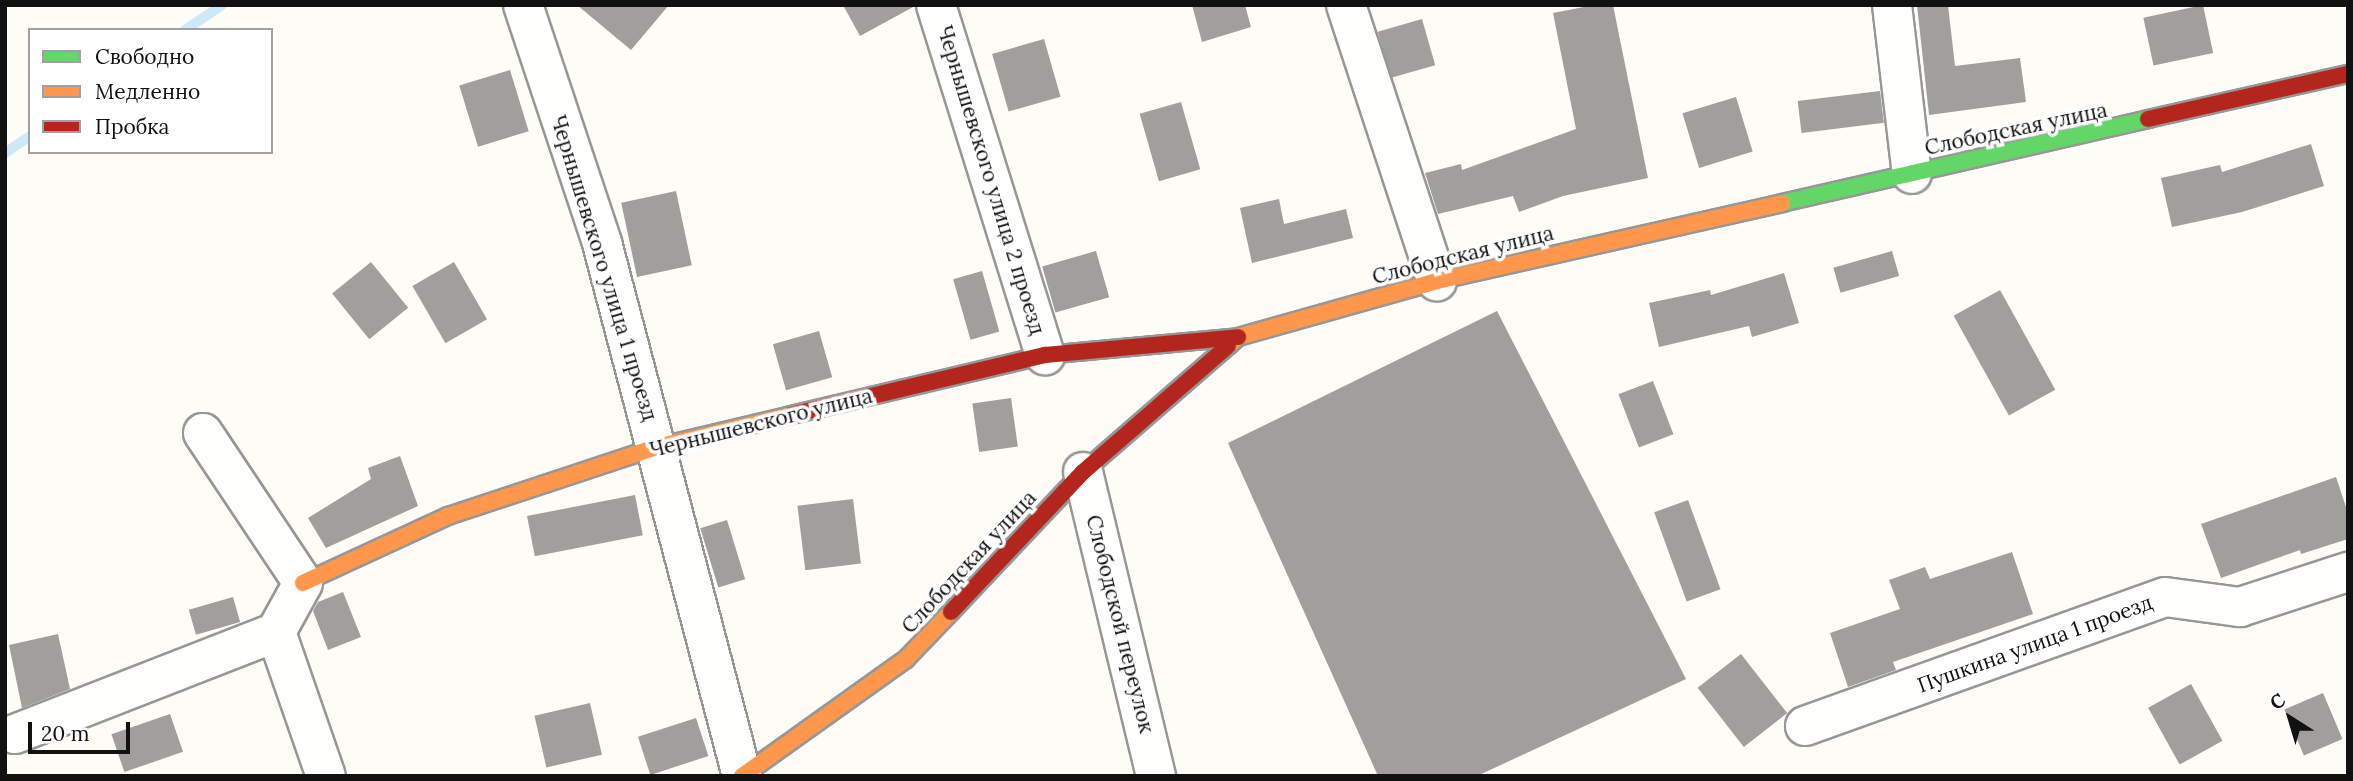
<!DOCTYPE html>
<html>
<head>
<meta charset="utf-8">
<style>
  body { margin:0 }
  #map { position:relative; width:2353px; height:781px; overflow:hidden; background:#fdfcf7; font-family:Lora,serif }
  div>[style] { position:absolute }
  .stream>* { height:10px; margin:-5px; padding:0 5px; transform-origin:5px; border-radius:5px; background:#cde8f7 }
  .building>* { inset:0; background:#a19f9c; transform-origin:0 0 }
  .roads { filter:drop-shadow(2px 0 #979795) drop-shadow(-2px 0 #979795) drop-shadow(0 2px #979795) drop-shadow(0 -2px #979795) }
  .street>* { height:38px; margin:-19px; padding:0 19px; transform-origin:19px; border-radius:19px; background:#fffffe }
  .fast>* { height:16px; margin:-8px; padding:0 8px; transform-origin:8px; border-radius:8px; background:#63d668 }
  .slow>* { height:16px; margin:-8px; padding:0 8px; transform-origin:8px; border-radius:8px; background:#ff974d }
  .jam>* { height:16px; margin:-8px; padding:0 8px; transform-origin:8px; border-radius:8px; background:#b3261e }
  span { translate:-50% -50%; white-space:nowrap; text-align:center; line-height:1.15; -webkit-text-stroke:7px #fff; paint-order:stroke }
  .street-label { font-size:21px; color:#111 }
  .frame { position:absolute; inset:0; border:7px solid #111; pointer-events:none }
  .legend { position:absolute; left:28px; top:28px; width:245px; height:126px; box-sizing:border-box; background:#fff; border:2px solid #a0a0a0; margin:0; padding:9px 12px; list-style:none; font-size:21px; color:#111 }
  .legend li { display:flex; align-items:center; gap:14px; height:35px }
  .legend b { width:35px; border:2px solid #a0a0a0 }
  .north { position:absolute; left:2255px; top:683px; width:70px; height:70px; -webkit-text-stroke:5px #fff; paint-order:stroke; rotate:323deg; font-size:19px; font-weight:700; line-height:28px; text-align:center; color:#111 }
  .north::after { content:''; display:block; margin:auto; width:24px; height:32px; background:#111; clip-path:polygon(50% 0,100% 100%,50% 72%,0 100%) }
  .scale { position:absolute; left:28px; top:722px; width:102px; height:32px; box-sizing:border-box; border:4px solid #111; border-top:0; padding-left:9px; font-size:21px; line-height:24px; white-space:nowrap; color:#111; -webkit-text-stroke:5px #fff; paint-order:stroke }
</style>
</head>
<body>
<div id="map">
  <div class="stream">
    <div style="left:185px;top:30px;width:45px;rotate:-34deg"></div>
    <div style="left:5px;top:153px;width:30px;rotate:-34deg"></div>
  </div>
  <div class="building">
    <div style="clip-path:polygon(577px 5px,669px 5px,631px 50px)"></div>
    <div style="clip-path:polygon(843px 5px,915px 5px,915px 6px,860px 36px)"></div>
    <div style="clip-path:polygon(1192px 5px,1245px 5px,1251px 27px,1202px 42px)"></div>
    <div style="clip-path:polygon(1594px 5px,1613px 5px,1648px 178px,1563px 196px,1519px 212px,1513px 196px,1438px 214px,1425px 173px,1461px 164px,1462px 170px,1576px 129px,1553px 13px)"></div>
    <div style="clip-path:polygon(1917px 5px,1948px 5px,1955px 66px,2020px 58px,2026px 102px,1929px 115px)"></div>
    <div style="left:2203px;top:5px;width:49px;height:61px;rotate:78deg"></div>
    <div style="left:1422px;top:19px;width:48px;height:46px;rotate:74deg"></div>
    <div style="left:1044px;top:39px;width:60px;height:54px;rotate:74deg"></div>
    <div style="left:510px;top:70px;width:64px;height:53px;rotate:73deg"></div>
    <div style="left:1880px;top:91px;width:32px;height:83px;rotate:83deg"></div>
    <div style="left:1736px;top:97px;width:57px;height:56px;rotate:73deg"></div>
    <div style="left:1181px;top:102px;width:70px;height:43px;rotate:74deg"></div>
    <div style="clip-path:polygon(2311px 144px,2324px 186px,2242px 212px,2172px 227px,2161px 178px,2220px 165px,2222px 172px)"></div>
    <div style="left:676px;top:191px;width:76px;height:56px;rotate:78deg"></div>
    <div style="clip-path:polygon(1279px 199px,1284px 224px,1346px 209px,1353px 238px,1252px 263px,1240px 208px)"></div>
    <div style="left:1096px;top:251px;width:48px;height:56px;rotate:74deg"></div>
    <div style="left:1892px;top:251px;width:26px;height:61px;rotate:74deg"></div>
    <div style="left:371px;top:262px;width:59px;height:50px;rotate:51deg"></div>
    <div style="left:454px;top:262px;width:66px;height:48px;rotate:60deg"></div>
    <div style="left:982px;top:271px;width:63px;height:30px;rotate:74deg"></div>
    <div style="clip-path:polygon(1784px 273px,1799px 323px,1752px 337px,1749px 326px,1659px 347px,1649px 303px,1710px 290px,1711px 295px)"></div>
    <div style="left:2000px;top:290px;width:114px;height:53px;rotate:61deg"></div>
    <div style="clip-path:polygon(1497px 311px,1686px 679px,1477px 776px,1378px 776px,1228px 443px)"></div>
    <div style="left:819px;top:331px;width:48px;height:48px;rotate:74deg"></div>
    <div style="left:1653px;top:381px;width:57px;height:37px;rotate:69deg"></div>
    <div style="left:1011px;top:398px;width:49px;height:39px;rotate:82deg"></div>
    <div style="clip-path:polygon(400px 456px,418px 506px,326px 548px,308px 518px,371px 479px,368px 468px)"></div>
    <div style="clip-path:polygon(2336px 477px,2348px 513px,2348px 539px,2301px 554px,2300px 550px,2221px 578px,2201px 524px)"></div>
    <div style="left:635px;top:495px;width:41px;height:110px;rotate:79deg"></div>
    <div style="left:853px;top:499px;width:65px;height:56px;rotate:83deg"></div>
    <div style="left:1688px;top:500px;width:95px;height:36px;rotate:70deg"></div>
    <div style="left:727px;top:520px;width:62px;height:28px;rotate:73deg"></div>
    <div style="clip-path:polygon(2012px 552px,2033px 614px,1893px 662px,1896px 670px,1848px 687px,1830px 633px,1900px 609px,1889px 580px,1925px 567px,1930px 579px)"></div>
    <div style="clip-path:polygon(343px 592px,361px 637px,328px 650px,313px 611px,318px 602px)"></div>
    <div style="left:233px;top:597px;width:26px;height:46px;rotate:74deg"></div>
    <div style="clip-path:polygon(58px 634px,70px 689px,22px 708px,9px 645px)"></div>
    <div style="left:1741px;top:654px;width:75px;height:55px;rotate:52deg"></div>
    <div style="left:2191px;top:684px;width:65px;height:49px;rotate:61deg"></div>
    <div style="left:2323px;top:693px;width:50px;height:42px;rotate:67deg"></div>
    <div style="left:590px;top:703px;width:53px;height:57px;rotate:77deg"></div>
    <div style="left:170px;top:714px;width:40px;height:62px;rotate:71deg"></div>
    <div style="left:696px;top:718px;width:40px;height:61px;rotate:72deg"></div>
  </div>
  <div class="roads">
    <div class="street">
      <div style="left:523px;top:5px;width:251px;rotate:71.6deg"></div>
      <div style="left:602px;top:243px;width:551px;rotate:75.28deg"></div>
      <div style="left:936px;top:5px;width:367px;rotate:72.7deg"></div>
      <div style="left:1346px;top:5px;width:291px;rotate:71.8deg"></div>
      <div style="left:1892px;top:5px;width:170px;rotate:83.3deg"></div>
      <div style="left:203px;top:433px;width:180px;rotate:56.3deg"></div>
      <div style="left:303px;top:583px;width:56px;rotate:118.9deg"></div>
      <div style="left:276px;top:632px;width:152px;rotate:70.9deg"></div>
      <div style="left:1083px;top:472px;width:313px;rotate:76.5deg"></div>
      <div style="left:1805px;top:726px;width:382px;rotate:-19.7deg"></div>
      <div style="left:2165px;top:597px;width:76px;rotate:7.6deg"></div>
      <div style="left:2240px;top:607px;width:114px;rotate:-18deg"></div>
      <div style="left:15px;top:734px;width:280px;rotate:-21.3deg"></div>
    </div>
    <div class="fast">
      <div style="left:1782px;top:203px;width:376px;rotate:-12.9deg"></div>
    </div>
    <div class="slow">
      <div style="left:1228px;top:346px;width:13px;rotate:-42deg"></div>
      <div style="left:1238px;top:337px;width:207px;rotate:-15.7deg"></div>
      <div style="left:1437px;top:281px;width:354px;rotate:-12.7deg"></div>
      <div style="left:303px;top:583px;width:160px;rotate:-24.8deg"></div>
      <div style="left:448px;top:516px;width:220px;rotate:-18.3deg"></div>
      <div style="left:657px;top:447px;width:138px;rotate:-13.4deg"></div>
      <div style="left:742px;top:776px;width:201px;rotate:-35.5deg"></div>
      <div style="left:906px;top:659px;width:65px;rotate:-46.2deg"></div>
    </div>
    <div class="jam">
      <div style="left:2148px;top:119px;width:205px;rotate:-12.7deg"></div>
      <div style="left:791px;top:415px;width:261px;rotate:-13.3deg"></div>
      <div style="left:1045px;top:355px;width:194px;rotate:-5.3deg"></div>
      <div style="left:951px;top:612px;width:192px;rotate:-46.7deg"></div>
      <div style="left:1083px;top:472px;width:192px;rotate:-41deg"></div>
    </div>
  </div>
  <div class="street-label">
    <span style="left:2016px;top:129px;rotate:-12deg">Слободская улица</span>
    <span style="left:991px;top:180px;rotate:73deg">Чернышевского улица 2 проезд</span>
    <span style="left:1463px;top:255px;rotate:-14deg">Слободская улица</span>
    <span style="left:604px;top:268px;rotate:73deg">Чернышевского улица 1 проезд</span>
    <span style="left:761px;top:423px;rotate:-14deg">Чернышевского улица</span>
    <span style="left:969px;top:562px;rotate:-47deg">Слободская улица</span>
    <span style="left:1120px;top:624px;rotate:76deg">Слободской переулок</span>
    <span style="left:2035px;top:644px;rotate:-20deg">Пушкина улица 1 проезд</span>
  </div>
  <div class="frame"></div>
  <ul class="legend">
  <li><b style="height:9px;background:#63d668"></b>Свободно</li>
  <li><b style="height:9px;background:#ff974d"></b>Медленно</li>
  <li><b style="height:9px;background:#b3261e"></b>Пробка</li>
  </ul>
  <div class="north">С</div>
  <div class="scale">20 m</div>
</div>
</body>
</html>
